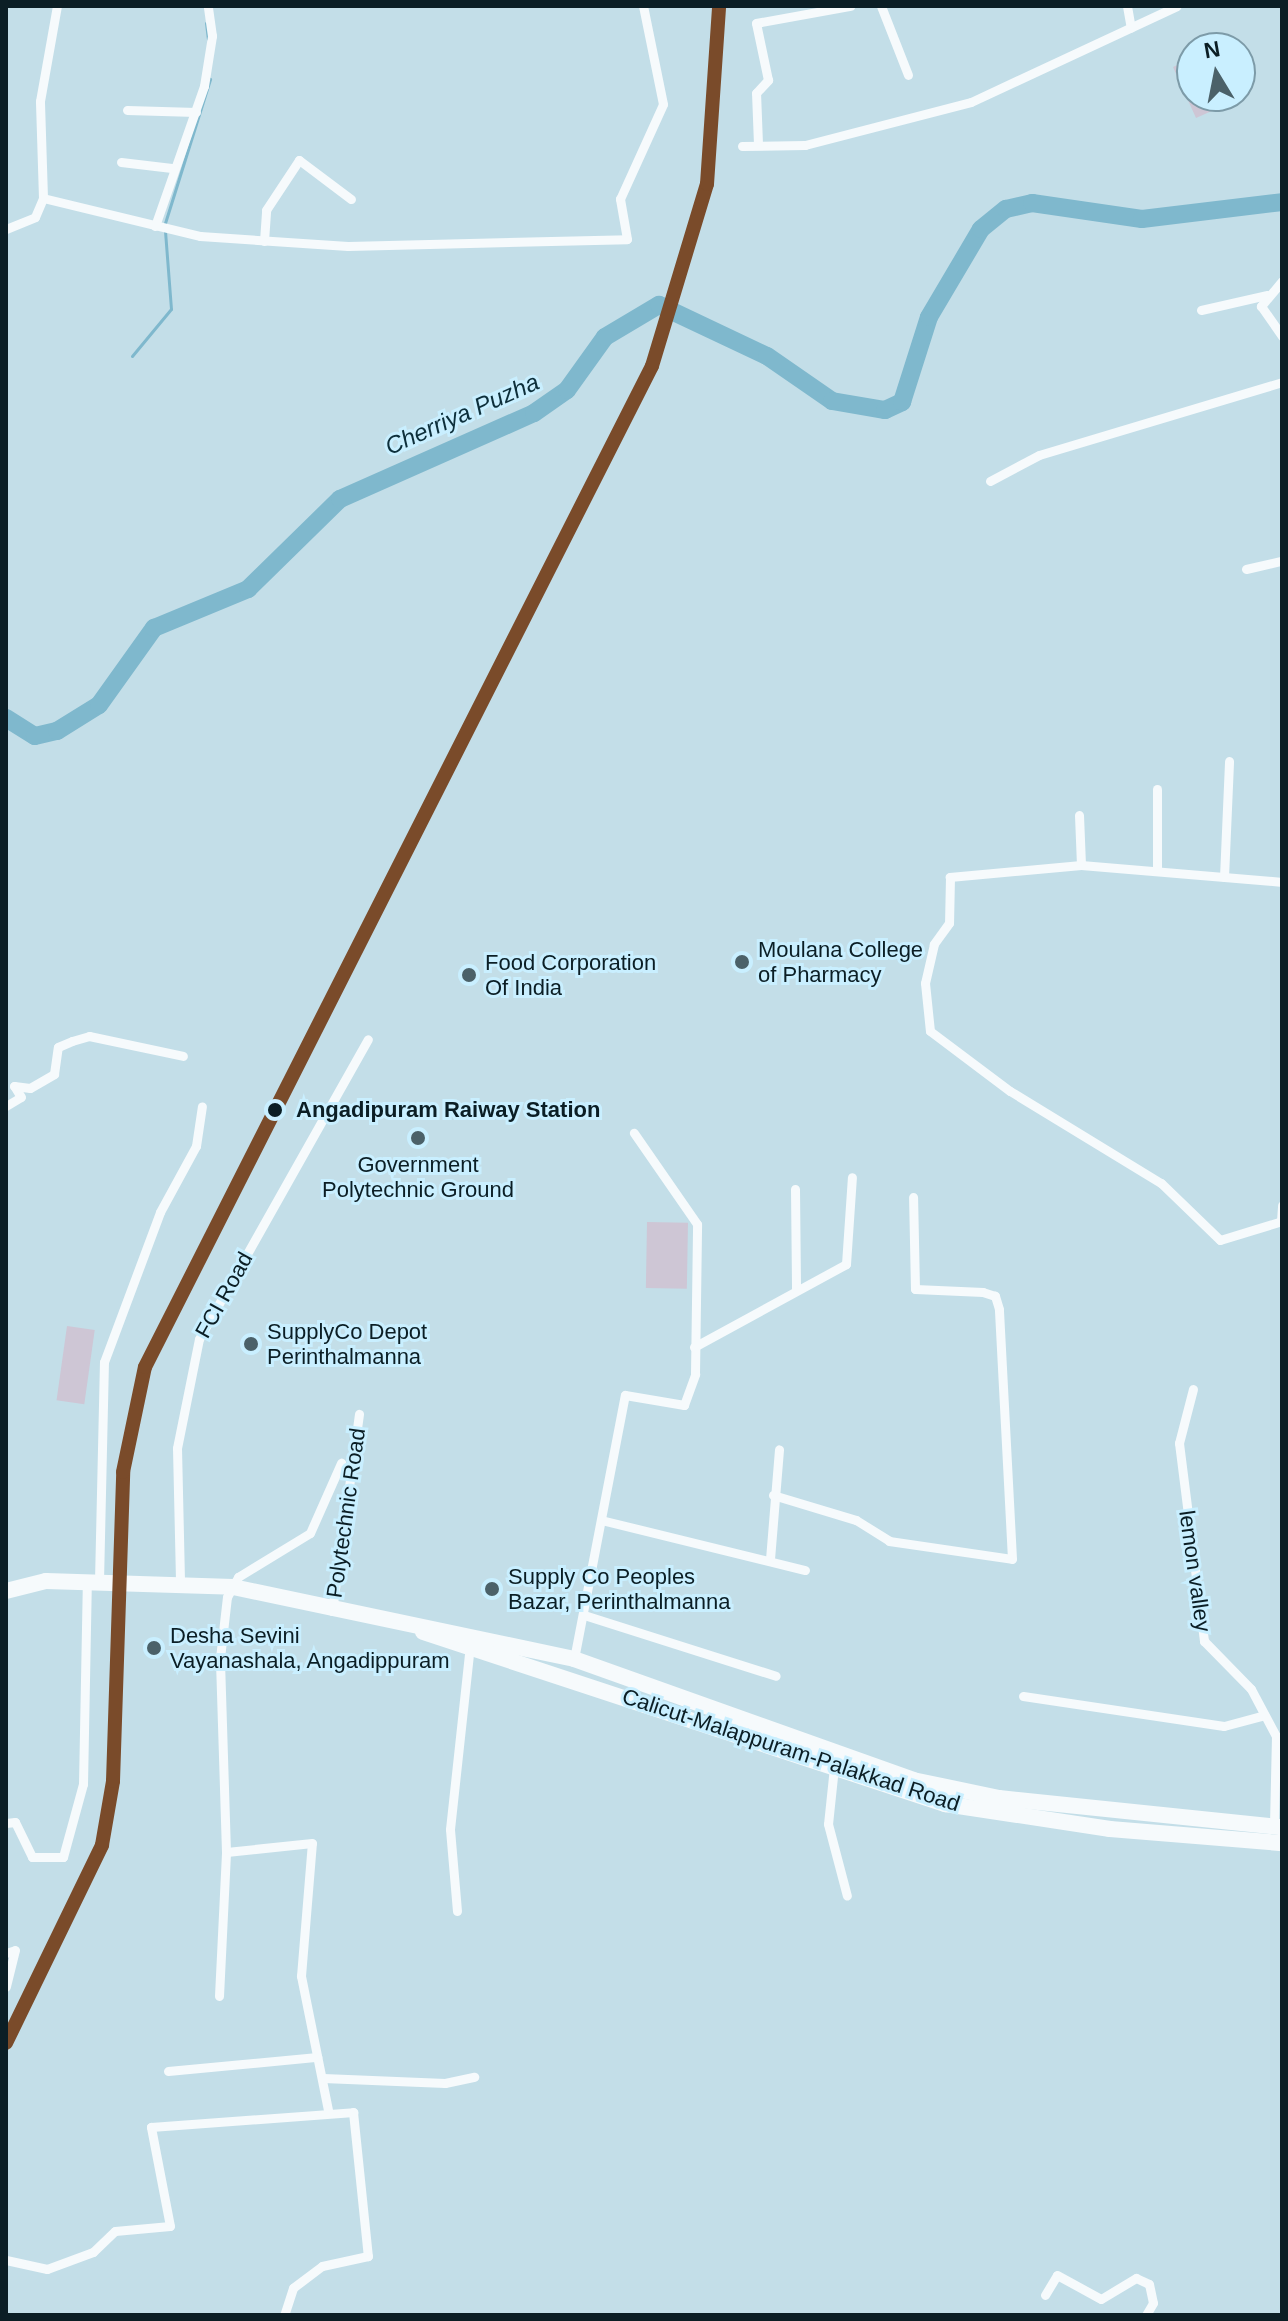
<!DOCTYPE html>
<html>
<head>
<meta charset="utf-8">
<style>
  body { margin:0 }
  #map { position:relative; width:1288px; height:2321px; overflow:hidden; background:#c3dee8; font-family:Helvetica,sans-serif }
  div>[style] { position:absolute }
  .green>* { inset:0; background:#cec6d5; transform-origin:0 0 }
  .stream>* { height:3px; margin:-1.5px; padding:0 1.5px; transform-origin:1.5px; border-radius:1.5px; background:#7fb8cd }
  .river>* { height:18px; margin:-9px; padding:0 9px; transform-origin:9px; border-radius:9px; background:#7fb8cd }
  .street>* { height:9px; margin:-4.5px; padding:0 4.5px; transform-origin:4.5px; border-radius:4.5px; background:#f6fafc }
  .highway>* { height:16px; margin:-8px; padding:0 8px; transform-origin:8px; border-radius:8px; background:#f6fafc }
  .rail-1>* { height:14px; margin:-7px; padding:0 7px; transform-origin:7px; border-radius:7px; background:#7a4b2a }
  .dots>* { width:22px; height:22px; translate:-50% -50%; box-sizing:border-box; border:4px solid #c9efff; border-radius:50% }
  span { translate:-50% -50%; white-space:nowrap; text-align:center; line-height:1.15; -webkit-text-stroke:6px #c9efff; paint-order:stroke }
  .poi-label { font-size:22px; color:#0b1e25 }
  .left { translate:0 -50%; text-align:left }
  .stop-label { font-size:22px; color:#0b1e25; font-weight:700 }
  .street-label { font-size:22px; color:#0b1e25 }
  .water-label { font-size:24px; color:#0d2f3b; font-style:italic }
  .frame { position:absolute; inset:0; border:8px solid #0b1e25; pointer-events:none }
  .north { position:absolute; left:1176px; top:32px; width:80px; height:80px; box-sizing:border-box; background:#c9efff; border:2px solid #7d9ba8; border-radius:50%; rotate:350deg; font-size:22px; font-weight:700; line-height:32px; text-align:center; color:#0b1e25 }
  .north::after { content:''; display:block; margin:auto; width:28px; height:36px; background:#4b6169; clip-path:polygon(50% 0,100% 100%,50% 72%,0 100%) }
</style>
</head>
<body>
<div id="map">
  <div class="green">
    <div style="clip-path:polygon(1192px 58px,1192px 96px,1240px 96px,1240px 71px,1250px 94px,1196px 118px,1173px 67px)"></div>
    <div style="left:647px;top:1222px;width:41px;height:66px;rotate:1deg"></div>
    <div style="left:67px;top:1326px;width:28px;height:75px;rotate:8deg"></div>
  </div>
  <div class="stream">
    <div style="left:206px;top:23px;width:16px;rotate:83deg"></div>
    <div style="left:165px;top:223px;width:151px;rotate:-72.6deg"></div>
    <div style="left:132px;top:356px;width:61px;rotate:-50.3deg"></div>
    <div style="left:171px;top:309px;width:78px;rotate:-94.4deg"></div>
  </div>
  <div class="river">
    <div style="left:6px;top:718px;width:34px;rotate:32deg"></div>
    <div style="left:35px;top:736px;width:23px;rotate:-13deg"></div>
    <div style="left:57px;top:731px;width:49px;rotate:-31.8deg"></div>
    <div style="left:99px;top:705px;width:95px;rotate:-54.5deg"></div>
    <div style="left:154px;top:628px;width:102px;rotate:-22.5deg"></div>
    <div style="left:248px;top:589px;width:129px;rotate:-44.4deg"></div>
    <div style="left:340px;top:499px;width:212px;rotate:-23.9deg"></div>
    <div style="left:534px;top:413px;width:40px;rotate:-34.9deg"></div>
    <div style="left:567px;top:390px;width:65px;rotate:-54.4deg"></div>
    <div style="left:605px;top:337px;width:63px;rotate:-30.7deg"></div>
    <div style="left:659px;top:305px;width:119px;rotate:25.3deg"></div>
    <div style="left:767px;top:356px;width:79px;rotate:34.7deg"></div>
    <div style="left:832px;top:401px;width:54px;rotate:9.6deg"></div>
    <div style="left:885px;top:410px;width:19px;rotate:-25deg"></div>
    <div style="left:902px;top:402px;width:89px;rotate:-72.4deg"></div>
    <div style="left:929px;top:317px;width:102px;rotate:-59.4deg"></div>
    <div style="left:981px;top:229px;width:32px;rotate:-39deg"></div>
    <div style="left:1006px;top:209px;width:27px;rotate:-13deg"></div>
    <div style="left:1032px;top:203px;width:111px;rotate:8.3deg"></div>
    <div style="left:1142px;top:219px;width:141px;rotate:-6.9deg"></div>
  </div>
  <div class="street">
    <div style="left:881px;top:6px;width:74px;rotate:68.6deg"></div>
    <div style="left:1127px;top:6px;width:22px;rotate:80deg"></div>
    <div style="left:127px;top:110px;width:69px;rotate:1.7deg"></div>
    <div style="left:758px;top:144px;width:51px;rotate:-92.2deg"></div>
    <div style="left:756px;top:93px;width:18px;rotate:-47deg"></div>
    <div style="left:768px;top:80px;width:58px;rotate:-101.9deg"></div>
    <div style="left:756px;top:23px;width:96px;rotate:-10.3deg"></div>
    <div style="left:742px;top:146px;width:63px;rotate:-0.9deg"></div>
    <div style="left:805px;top:145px;width:171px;rotate:-14.5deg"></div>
    <div style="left:971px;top:102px;width:227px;rotate:-25deg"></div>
    <div style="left:121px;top:162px;width:51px;rotate:6.7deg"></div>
    <div style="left:43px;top:198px;width:97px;rotate:-91.8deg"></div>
    <div style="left:40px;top:101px;width:97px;rotate:-79.9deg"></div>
    <div style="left:155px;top:226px;width:148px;rotate:-70.7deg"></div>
    <div style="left:204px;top:86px;width:51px;rotate:-80.9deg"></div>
    <div style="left:212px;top:36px;width:30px;rotate:-98deg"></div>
    <div style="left:6px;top:229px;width:31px;rotate:-22deg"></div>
    <div style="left:35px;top:217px;width:21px;rotate:-67deg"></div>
    <div style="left:43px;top:198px;width:162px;rotate:13.6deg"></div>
    <div style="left:200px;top:236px;width:148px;rotate:3.9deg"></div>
    <div style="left:348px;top:246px;width:279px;rotate:-1.4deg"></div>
    <div style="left:627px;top:239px;width:41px;rotate:-99.9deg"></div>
    <div style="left:620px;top:199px;width:104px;rotate:-65.6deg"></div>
    <div style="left:663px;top:104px;width:100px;rotate:-101.5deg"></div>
    <div style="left:264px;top:241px;width:31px;rotate:-86deg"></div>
    <div style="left:266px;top:210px;width:60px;rotate:-56.6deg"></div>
    <div style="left:299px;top:160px;width:65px;rotate:36.9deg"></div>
    <div style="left:1282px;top:281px;width:33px;rotate:130deg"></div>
    <div style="left:1261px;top:306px;width:37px;rotate:55deg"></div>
    <div style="left:1201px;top:310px;width:68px;rotate:-12.8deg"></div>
    <div style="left:990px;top:481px;width:55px;rotate:-28deg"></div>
    <div style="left:1039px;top:455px;width:254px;rotate:-16.7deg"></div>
    <div style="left:1246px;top:569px;width:37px;rotate:-13deg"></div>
    <div style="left:1157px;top:789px;width:82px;rotate:90deg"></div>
    <div style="left:1079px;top:815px;width:50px;rotate:87.7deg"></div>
    <div style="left:1081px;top:865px;width:202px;rotate:4.8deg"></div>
    <div style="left:1081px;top:865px;width:132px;rotate:174.8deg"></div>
    <div style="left:950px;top:877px;width:46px;rotate:91.2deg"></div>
    <div style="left:949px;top:923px;width:26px;rotate:126deg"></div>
    <div style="left:934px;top:944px;width:40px;rotate:103deg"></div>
    <div style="left:925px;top:983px;width:48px;rotate:84.1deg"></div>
    <div style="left:930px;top:1031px;width:100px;rotate:36.9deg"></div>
    <div style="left:1010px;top:1091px;width:177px;rotate:31.4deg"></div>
    <div style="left:1161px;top:1183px;width:82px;rotate:44deg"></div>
    <div style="left:1220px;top:1240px;width:65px;rotate:-17deg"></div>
    <div style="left:1224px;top:877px;width:116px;rotate:-87.5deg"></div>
    <div style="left:6px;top:1106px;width:17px;rotate:-31deg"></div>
    <div style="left:21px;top:1097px;width:13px;rotate:-122deg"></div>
    <div style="left:14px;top:1086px;width:16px;rotate:7deg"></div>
    <div style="left:30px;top:1088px;width:28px;rotate:-30deg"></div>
    <div style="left:54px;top:1074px;width:27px;rotate:-82deg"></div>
    <div style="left:58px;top:1047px;width:15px;rotate:-23deg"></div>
    <div style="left:72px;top:1041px;width:18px;rotate:-16deg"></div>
    <div style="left:89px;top:1036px;width:96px;rotate:12deg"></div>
    <div style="left:795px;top:1189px;width:101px;rotate:89.4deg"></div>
    <div style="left:1281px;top:1221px;width:16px;rotate:-86deg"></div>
    <div style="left:694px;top:1347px;width:173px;rotate:-28.6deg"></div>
    <div style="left:846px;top:1264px;width:87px;rotate:-86.1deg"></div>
    <div style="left:1193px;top:1389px;width:56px;rotate:104.5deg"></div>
    <div style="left:1179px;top:1443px;width:200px;rotate:82.8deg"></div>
    <div style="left:1204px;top:1641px;width:67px;rotate:45.6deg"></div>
    <div style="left:1251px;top:1689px;width:53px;rotate:62deg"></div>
    <div style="left:1276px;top:1736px;width:90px;rotate:91.3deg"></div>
    <div style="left:773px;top:1495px;width:87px;rotate:16.8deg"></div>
    <div style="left:856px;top:1520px;width:39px;rotate:32deg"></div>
    <div style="left:889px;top:1541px;width:124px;rotate:8.3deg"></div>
    <div style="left:1012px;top:1559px;width:250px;rotate:-93deg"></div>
    <div style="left:999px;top:1309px;width:14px;rotate:-107deg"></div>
    <div style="left:995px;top:1296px;width:13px;rotate:-162deg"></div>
    <div style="left:983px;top:1292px;width:68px;rotate:-177.5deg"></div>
    <div style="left:915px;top:1289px;width:92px;rotate:-91.2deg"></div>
    <div style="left:601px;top:1520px;width:210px;rotate:13.8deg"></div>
    <div style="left:770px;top:1559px;width:110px;rotate:-85.3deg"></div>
    <div style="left:180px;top:1580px;width:132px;rotate:-91.3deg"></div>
    <div style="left:177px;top:1448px;width:111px;rotate:-78.6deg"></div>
    <div style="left:199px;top:1339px;width:344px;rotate:-60.6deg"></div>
    <div style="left:99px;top:1581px;width:219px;rotate:-88.7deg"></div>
    <div style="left:104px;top:1362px;width:160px;rotate:-69.5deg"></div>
    <div style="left:160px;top:1212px;width:75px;rotate:-61.4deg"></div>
    <div style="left:196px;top:1146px;width:40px;rotate:-81.5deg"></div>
    <div style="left:332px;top:1611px;width:199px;rotate:-82.2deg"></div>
    <div style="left:584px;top:1615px;width:201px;rotate:17.6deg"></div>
    <div style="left:574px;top:1659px;width:269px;rotate:-79.1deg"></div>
    <div style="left:625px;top:1395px;width:60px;rotate:9.6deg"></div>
    <div style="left:684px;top:1405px;width:33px;rotate:-70deg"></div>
    <div style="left:695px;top:1374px;width:150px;rotate:-89.2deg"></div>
    <div style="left:697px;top:1224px;width:111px;rotate:-124.7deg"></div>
    <div style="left:1023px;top:1696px;width:203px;rotate:8.5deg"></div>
    <div style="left:1224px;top:1726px;width:42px;rotate:-15deg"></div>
    <div style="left:834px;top:1767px;width:57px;rotate:96deg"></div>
    <div style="left:828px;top:1824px;width:74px;rotate:75.2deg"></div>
    <div style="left:6px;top:1823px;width:9px;rotate:-6deg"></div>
    <div style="left:15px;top:1822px;width:39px;rotate:64deg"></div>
    <div style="left:32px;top:1857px;width:31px"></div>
    <div style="left:63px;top:1857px;width:76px;rotate:-74.7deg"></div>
    <div style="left:83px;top:1784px;width:203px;rotate:-88.9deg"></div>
    <div style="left:457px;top:1911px;width:82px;rotate:-94.9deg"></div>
    <div style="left:450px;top:1829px;width:177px;rotate:-83.8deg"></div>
    <div style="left:6px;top:1953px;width:9px;rotate:-18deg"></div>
    <div style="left:15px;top:1950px;width:38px;rotate:104deg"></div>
    <div style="left:219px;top:1996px;width:144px;rotate:-87.2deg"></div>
    <div style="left:168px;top:2071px;width:150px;rotate:-5.4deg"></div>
    <div style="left:323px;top:2078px;width:122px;rotate:2.3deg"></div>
    <div style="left:445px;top:2083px;width:30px;rotate:-12deg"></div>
    <div style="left:328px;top:2110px;width:137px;rotate:-101.4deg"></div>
    <div style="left:301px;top:1976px;width:133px;rotate:-85.3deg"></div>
    <div style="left:312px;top:1843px;width:86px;rotate:174deg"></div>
    <div style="left:226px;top:1852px;width:194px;rotate:-91.8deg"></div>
    <div style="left:220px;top:1658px;width:61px;rotate:-83.5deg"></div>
    <div style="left:227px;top:1597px;width:23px;rotate:-61deg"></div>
    <div style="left:238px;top:1577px;width:84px;rotate:-31.4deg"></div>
    <div style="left:310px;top:1533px;width:77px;rotate:-66.1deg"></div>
    <div style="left:6px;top:2260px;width:42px;rotate:12.4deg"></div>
    <div style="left:47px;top:2269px;width:49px;rotate:-20.3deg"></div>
    <div style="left:93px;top:2252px;width:30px;rotate:-44deg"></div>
    <div style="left:115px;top:2231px;width:55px;rotate:-5.2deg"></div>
    <div style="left:170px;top:2226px;width:101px;rotate:-100.9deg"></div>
    <div style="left:151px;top:2127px;width:203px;rotate:-4.2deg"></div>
    <div style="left:353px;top:2112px;width:145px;rotate:84.1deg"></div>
    <div style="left:368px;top:2256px;width:47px;rotate:167.7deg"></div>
    <div style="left:322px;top:2266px;width:36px;rotate:143deg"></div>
    <div style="left:293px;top:2288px;width:28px;rotate:108deg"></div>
    <div style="left:1045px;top:2295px;width:23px;rotate:-59deg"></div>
    <div style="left:1057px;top:2275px;width:50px;rotate:28.6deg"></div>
    <div style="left:1101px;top:2299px;width:41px;rotate:-31deg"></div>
    <div style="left:1136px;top:2278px;width:14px;rotate:25deg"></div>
    <div style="left:1149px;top:2284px;width:19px;rotate:78deg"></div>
    <div style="left:1153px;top:2303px;width:14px;rotate:120deg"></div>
  </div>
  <div class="highway">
    <div style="left:6px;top:1591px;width:41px;rotate:-14deg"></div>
    <div style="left:46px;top:1581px;width:187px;rotate:1.8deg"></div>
    <div style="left:233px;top:1587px;width:349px;rotate:11.9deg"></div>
    <div style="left:574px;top:1659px;width:360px;rotate:19.6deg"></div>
    <div style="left:913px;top:1780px;width:88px;rotate:11.8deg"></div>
    <div style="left:999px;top:1798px;width:284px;rotate:5.9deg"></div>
    <div style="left:423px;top:1632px;width:550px;rotate:18.24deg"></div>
    <div style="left:945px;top:1804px;width:167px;rotate:8.6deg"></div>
    <div style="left:1110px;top:1829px;width:173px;rotate:4.7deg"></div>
  </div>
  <div class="rail-1">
    <div style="left:6px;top:2043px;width:220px;rotate:-64.1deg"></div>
    <div style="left:102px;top:1845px;width:65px;rotate:-80.2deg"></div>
    <div style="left:113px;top:1781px;width:309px;rotate:-88.1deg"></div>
    <div style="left:123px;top:1472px;width:107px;rotate:-78.2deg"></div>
    <div style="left:145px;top:1367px;width:1122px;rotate:-63.14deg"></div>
    <div style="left:652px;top:366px;width:190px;rotate:-73.2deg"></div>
    <div style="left:707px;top:184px;width:178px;rotate:-86.1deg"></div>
  </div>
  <div class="dots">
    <div style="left:742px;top:962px;background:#4b6169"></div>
    <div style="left:469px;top:975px;background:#4b6169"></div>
    <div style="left:275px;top:1110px;background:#0b1e25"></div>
    <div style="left:418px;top:1138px;background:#4b6169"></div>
    <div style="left:251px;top:1344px;background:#4b6169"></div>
    <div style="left:492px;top:1589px;background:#4b6169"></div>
    <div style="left:154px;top:1648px;background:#4b6169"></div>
  </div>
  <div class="poi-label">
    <span class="left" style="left:758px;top:962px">Moulana College<br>of Pharmacy</span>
    <span class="left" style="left:485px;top:975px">Food Corporation<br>Of India</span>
    <span style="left:418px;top:1177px">Government<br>Polytechnic Ground</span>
    <span class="left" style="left:267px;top:1344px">SupplyCo Depot<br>Perinthalmanna</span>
    <span class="left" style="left:508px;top:1589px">Supply Co Peoples<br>Bazar, Perinthalmanna</span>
    <span class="left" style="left:170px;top:1648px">Desha Sevini<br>Vayanashala, Angadippuram</span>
  </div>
  <div class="stop-label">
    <span class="left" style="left:296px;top:1110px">Angadipuram Raiway Station</span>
  </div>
  <div class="street-label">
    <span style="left:224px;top:1295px;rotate:-61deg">FCI Road</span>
    <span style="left:346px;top:1513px;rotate:-82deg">Polytechnic Road</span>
    <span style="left:1195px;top:1571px;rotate:82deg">lemon valley</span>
    <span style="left:791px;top:1750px;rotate:18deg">Calicut-Malappuram-Palakkad Road</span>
  </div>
  <div class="water-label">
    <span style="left:462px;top:414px;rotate:-24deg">Cherriya Puzha</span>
  </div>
  <div class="frame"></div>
  <div class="north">N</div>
</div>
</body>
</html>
